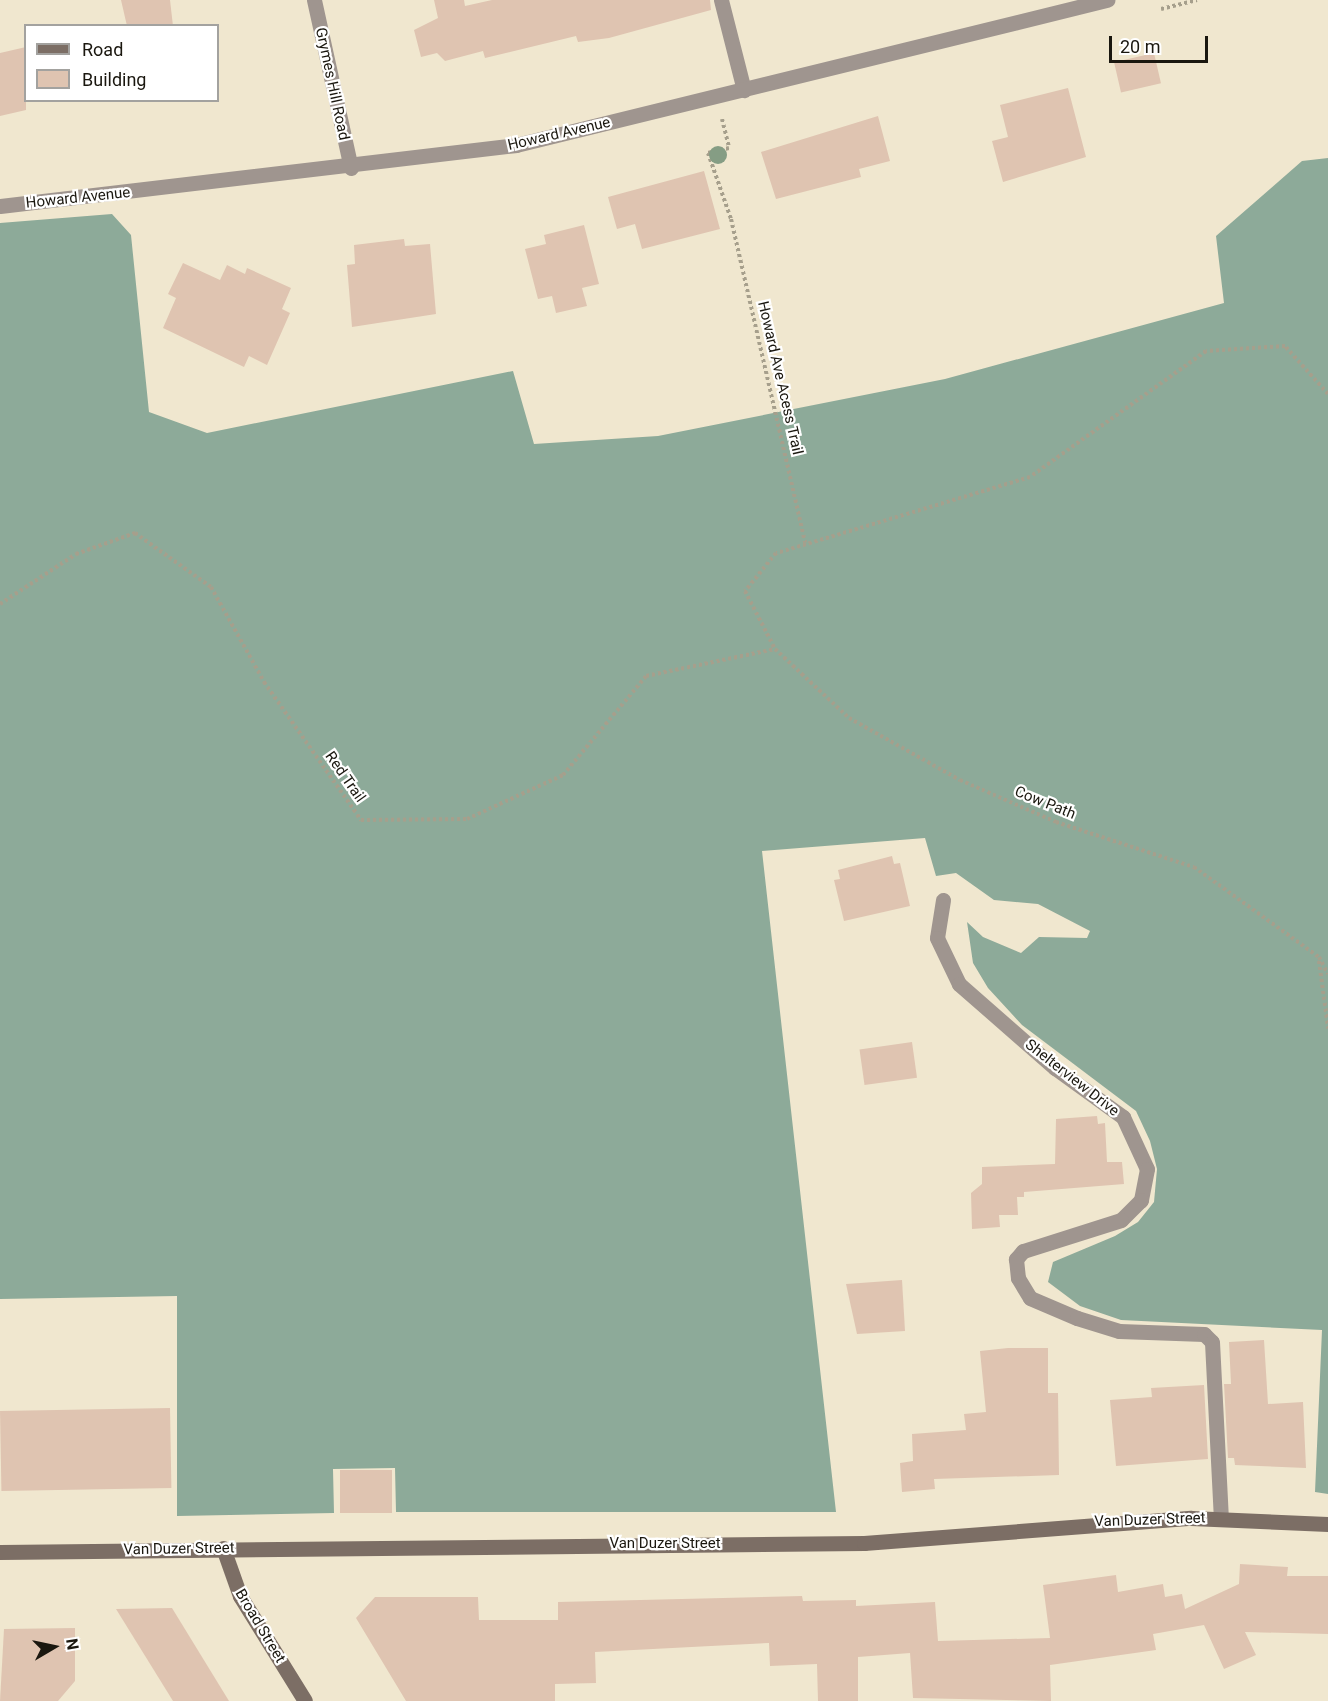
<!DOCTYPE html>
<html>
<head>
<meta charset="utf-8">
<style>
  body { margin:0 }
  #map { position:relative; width:1328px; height:1701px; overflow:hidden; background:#f0e7cf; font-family:Roboto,sans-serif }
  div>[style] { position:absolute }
  .forest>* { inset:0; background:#8daa99 }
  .building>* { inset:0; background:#dfc4b1; transform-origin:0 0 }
  .path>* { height:4px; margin-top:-2px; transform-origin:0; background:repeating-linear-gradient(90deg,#a69f8c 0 3px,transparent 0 6px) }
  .street>* { height:15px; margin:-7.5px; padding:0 7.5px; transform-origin:7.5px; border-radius:7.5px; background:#9f958f }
  .secondary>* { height:15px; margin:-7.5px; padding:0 7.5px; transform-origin:7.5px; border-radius:7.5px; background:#7c6e65 }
  .trees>* { width:18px; height:18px; margin:-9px; border-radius:50%; background:#859d84 }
  span { translate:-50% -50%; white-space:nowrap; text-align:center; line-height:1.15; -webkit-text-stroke:4.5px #fff; paint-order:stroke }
  .street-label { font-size:15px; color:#1a170f }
  .legend { position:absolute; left:24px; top:24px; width:195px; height:78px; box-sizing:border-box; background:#fff; border:2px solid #a3a29f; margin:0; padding:8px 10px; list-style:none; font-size:18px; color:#1a170f }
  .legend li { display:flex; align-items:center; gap:12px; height:30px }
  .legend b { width:30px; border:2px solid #a3a29f }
  .north { position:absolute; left:24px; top:1617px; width:60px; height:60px; -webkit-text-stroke:4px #fff; paint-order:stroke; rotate:81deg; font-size:16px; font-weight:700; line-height:24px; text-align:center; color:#1a170f }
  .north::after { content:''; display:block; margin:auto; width:21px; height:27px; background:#1a170f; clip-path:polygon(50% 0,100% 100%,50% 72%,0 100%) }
  .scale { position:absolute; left:1109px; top:36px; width:99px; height:27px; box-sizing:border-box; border:3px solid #1a170f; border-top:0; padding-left:8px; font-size:18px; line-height:21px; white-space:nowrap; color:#1a170f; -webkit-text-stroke:4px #fff; paint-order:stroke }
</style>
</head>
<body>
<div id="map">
  <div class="forest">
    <div style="clip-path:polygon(1328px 158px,1328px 1494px,1315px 1492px,1322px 1330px,1121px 1320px,1080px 1306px,1048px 1282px,1053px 1262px,1115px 1236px,1138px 1222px,1154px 1202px,1157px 1169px,1150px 1141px,1136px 1111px,1022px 1025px,988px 988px,973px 963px,967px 922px,983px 937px,1021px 953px,1039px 937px,1087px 938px,1090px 931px,1038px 904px,994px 900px,956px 873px,936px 876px,925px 838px,762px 851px,836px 1512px,396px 1512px,395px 1468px,333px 1469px,334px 1513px,177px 1516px,177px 1296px,0 1299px,0 223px,112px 214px,131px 235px,149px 412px,207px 433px,513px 371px,534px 444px,658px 436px,945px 379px,1224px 303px,1216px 236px,1302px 161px)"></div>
  </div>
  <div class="building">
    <div style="clip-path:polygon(121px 0,170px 0,173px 26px,127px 26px)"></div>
    <div style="clip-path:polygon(434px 0,464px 0,465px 6px,492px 0,710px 0,711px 10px,609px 38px,578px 42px,576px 36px,485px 58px,483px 51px,445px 61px,437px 53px,421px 57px,414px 30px,438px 18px)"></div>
    <div style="clip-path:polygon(26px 47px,26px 110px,0 116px,0 53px)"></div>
    <div style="left:1154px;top:53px;width:31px;height:41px;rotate:77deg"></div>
    <div style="clip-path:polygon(1068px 88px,1086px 157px,1003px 182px,992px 141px,1008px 137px,1000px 105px)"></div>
    <div style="clip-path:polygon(878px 116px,890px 161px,859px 169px,861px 177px,776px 199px,761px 152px)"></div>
    <div style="clip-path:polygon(704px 171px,720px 229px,642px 249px,635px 224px,617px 229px,608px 197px)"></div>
    <div style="clip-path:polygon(584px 225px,599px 284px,582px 288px,587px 306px,556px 313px,552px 296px,538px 299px,525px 249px,546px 244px,544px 235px)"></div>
    <div style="clip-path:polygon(404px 239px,405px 246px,430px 244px,436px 314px,352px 327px,347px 265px,355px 264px,354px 245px)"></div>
    <div style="clip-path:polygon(183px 263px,220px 280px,227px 265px,245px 274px,247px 268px,291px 288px,282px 309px,290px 313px,267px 365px,249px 356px,244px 367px,163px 328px,176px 298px,168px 294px)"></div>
    <div style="clip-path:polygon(892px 856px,894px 864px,900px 863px,910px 906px,844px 921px,834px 880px,840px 879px,838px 870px)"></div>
    <div style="left:912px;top:1042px;width:36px;height:53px;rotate:82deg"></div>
    <div style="clip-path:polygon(1097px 1116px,1098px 1124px,1105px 1123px,1107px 1162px,1122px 1162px,1124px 1184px,1024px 1192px,1024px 1197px,1017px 1197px,1018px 1215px,999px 1215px,1000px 1227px,972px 1229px,971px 1193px,982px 1184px,982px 1167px,1055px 1164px,1056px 1119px)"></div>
    <div style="clip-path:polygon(902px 1280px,905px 1331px,857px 1334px,846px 1284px)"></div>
    <div style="clip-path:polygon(1264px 1340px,1268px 1404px,1303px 1402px,1306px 1468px,1235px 1465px,1234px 1458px,1228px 1458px,1224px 1384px,1231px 1384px,1229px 1342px)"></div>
    <div style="clip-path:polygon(1008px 1348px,1048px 1348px,1048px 1393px,1058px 1393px,1059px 1475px,934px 1479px,935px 1489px,902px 1492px,900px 1463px,913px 1461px,912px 1434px,966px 1430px,964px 1414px,986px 1412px,980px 1351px)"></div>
    <div style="clip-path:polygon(1204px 1385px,1208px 1459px,1116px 1466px,1110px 1400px,1152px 1397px,1151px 1388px)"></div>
    <div style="left:170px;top:1408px;width:80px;height:170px;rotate:89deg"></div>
    <div style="left:392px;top:1470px;width:43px;height:52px;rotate:90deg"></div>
    <div style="clip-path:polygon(1240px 1564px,1288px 1567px,1287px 1576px,1328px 1576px,1328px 1634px,1245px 1632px,1256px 1655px,1224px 1669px,1204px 1625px,1153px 1634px,1156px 1650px,1050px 1665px,1051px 1701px,913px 1698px,910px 1653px,858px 1657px,858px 1701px,818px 1701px,817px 1664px,770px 1666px,769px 1643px,595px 1652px,596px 1683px,555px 1684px,555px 1701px,406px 1701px,356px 1618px,375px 1597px,478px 1597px,479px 1620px,558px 1620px,558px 1602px,802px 1596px,803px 1601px,856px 1600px,856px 1606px,935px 1602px,938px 1641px,1050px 1638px,1043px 1585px,1116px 1575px,1118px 1592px,1163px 1584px,1165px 1597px,1182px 1594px,1185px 1609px,1239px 1584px)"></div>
    <div style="clip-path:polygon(172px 1608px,229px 1701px,173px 1701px,116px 1609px)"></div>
    <div style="clip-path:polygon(75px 1628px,75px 1681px,58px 1701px,0 1701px,4px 1629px)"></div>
  </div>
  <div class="path">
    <div style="left:1161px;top:9px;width:37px;rotate:-14deg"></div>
    <div style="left:722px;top:119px;width:30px;rotate:76deg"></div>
    <div style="left:729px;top:148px;width:22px;rotate:167deg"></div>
    <div style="left:708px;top:153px;width:70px;rotate:70.8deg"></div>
    <div style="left:731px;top:219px;width:332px;rotate:77.1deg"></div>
    <div style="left:1328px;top:394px;width:64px;rotate:-131.9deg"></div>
    <div style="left:1285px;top:346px;width:79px;rotate:176.4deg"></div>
    <div style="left:1206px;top:351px;width:216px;rotate:144.4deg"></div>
    <div style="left:1030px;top:477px;width:265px;rotate:163.3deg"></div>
    <div style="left:776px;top:553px;width:49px;rotate:129.2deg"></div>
    <div style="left:745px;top:591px;width:65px;rotate:62.7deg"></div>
    <div style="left:775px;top:649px;width:101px;rotate:43deg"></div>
    <div style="left:849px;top:718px;width:127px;rotate:29.2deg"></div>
    <div style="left:960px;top:780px;width:105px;rotate:23.6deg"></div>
    <div style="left:1056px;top:822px;width:145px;rotate:18.1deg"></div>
    <div style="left:1194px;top:867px;width:154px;rotate:35.8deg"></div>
    <div style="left:1319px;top:957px;width:19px;rotate:62deg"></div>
    <div style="left:0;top:604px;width:91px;rotate:-33.3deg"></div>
    <div style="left:76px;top:554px;width:63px;rotate:-19.6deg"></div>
    <div style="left:135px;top:533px;width:93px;rotate:35.4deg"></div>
    <div style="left:211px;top:587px;width:109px;rotate:60.8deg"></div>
    <div style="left:264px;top:682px;width:169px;rotate:54.9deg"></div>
    <div style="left:361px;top:820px;width:106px;rotate:-0.5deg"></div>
    <div style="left:467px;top:819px;width:106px;rotate:-24.6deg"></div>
    <div style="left:563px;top:775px;width:129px;rotate:-50deg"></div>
    <div style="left:646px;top:676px;width:132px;rotate:-11.8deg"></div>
    <div style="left:1319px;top:961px;width:68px;rotate:82.3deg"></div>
  </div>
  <div class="street">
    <div style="left:314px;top:0;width:172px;rotate:77.6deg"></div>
    <div style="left:721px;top:0;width:93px;rotate:75.7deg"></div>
    <div style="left:0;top:206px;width:520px;rotate:-6.74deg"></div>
    <div style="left:516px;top:145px;width:609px;rotate:-13.79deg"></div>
    <div style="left:943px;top:900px;width:38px;rotate:99deg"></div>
    <div style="left:937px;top:938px;width:51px;rotate:64.4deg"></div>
    <div style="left:959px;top:984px;width:128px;rotate:41.2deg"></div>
    <div style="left:1055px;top:1068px;width:84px;rotate:35.8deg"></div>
    <div style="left:1123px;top:1117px;width:57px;rotate:65.2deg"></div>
    <div style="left:1147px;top:1169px;width:32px;rotate:101deg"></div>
    <div style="left:1141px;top:1200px;width:28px;rotate:135deg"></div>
    <div style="left:1121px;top:1220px;width:103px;rotate:162.4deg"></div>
    <div style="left:1023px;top:1251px;width:11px;rotate:131deg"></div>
    <div style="left:1016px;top:1259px;width:19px;rotate:84deg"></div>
    <div style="left:1018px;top:1278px;width:23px;rotate:59deg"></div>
    <div style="left:1030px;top:1298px;width:51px;rotate:23.1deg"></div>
    <div style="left:1077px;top:1318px;width:44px;rotate:17.2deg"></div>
    <div style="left:1119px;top:1331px;width:85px;rotate:2deg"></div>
    <div style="left:1204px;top:1334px;width:11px;rotate:45deg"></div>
    <div style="left:1212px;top:1342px;width:176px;rotate:87.1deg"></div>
  </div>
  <div class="secondary">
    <div style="left:223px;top:1548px;width:51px;rotate:70.5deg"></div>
    <div style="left:240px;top:1596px;width:123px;rotate:58.2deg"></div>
    <div style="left:0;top:1552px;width:864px;rotate:-0.6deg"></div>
    <div style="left:864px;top:1543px;width:328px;rotate:-4.4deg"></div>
    <div style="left:1191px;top:1518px;width:137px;rotate:2.5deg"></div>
  </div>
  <div class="trees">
    <div style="left:718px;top:155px"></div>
  </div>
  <div class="street-label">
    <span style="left:332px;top:84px;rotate:78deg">Grymes Hill Road</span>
    <span style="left:559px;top:134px;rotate:-13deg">Howard Avenue</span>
    <span style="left:78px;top:198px;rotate:-6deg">Howard Avenue</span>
    <span style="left:780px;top:378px;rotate:77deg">Howard Ave Acess Trail</span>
    <span style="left:345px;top:777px;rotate:55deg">Red Trail</span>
    <span style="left:1045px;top:803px;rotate:22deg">Cow Path</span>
    <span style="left:1072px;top:1078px;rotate:38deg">Shelterview Drive</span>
    <span style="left:1150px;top:1520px;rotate:-2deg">Van Duzer Street</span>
    <span style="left:665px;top:1544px">Van Duzer Street</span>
    <span style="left:179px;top:1549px;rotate:-1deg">Van Duzer Street</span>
    <span style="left:260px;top:1626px;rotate:59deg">Broad Street</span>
  </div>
  <ul class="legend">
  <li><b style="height:8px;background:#7c6e65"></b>Road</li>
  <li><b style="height:16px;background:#dfc4b1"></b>Building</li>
  </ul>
  <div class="north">N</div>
  <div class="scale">20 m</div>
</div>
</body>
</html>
